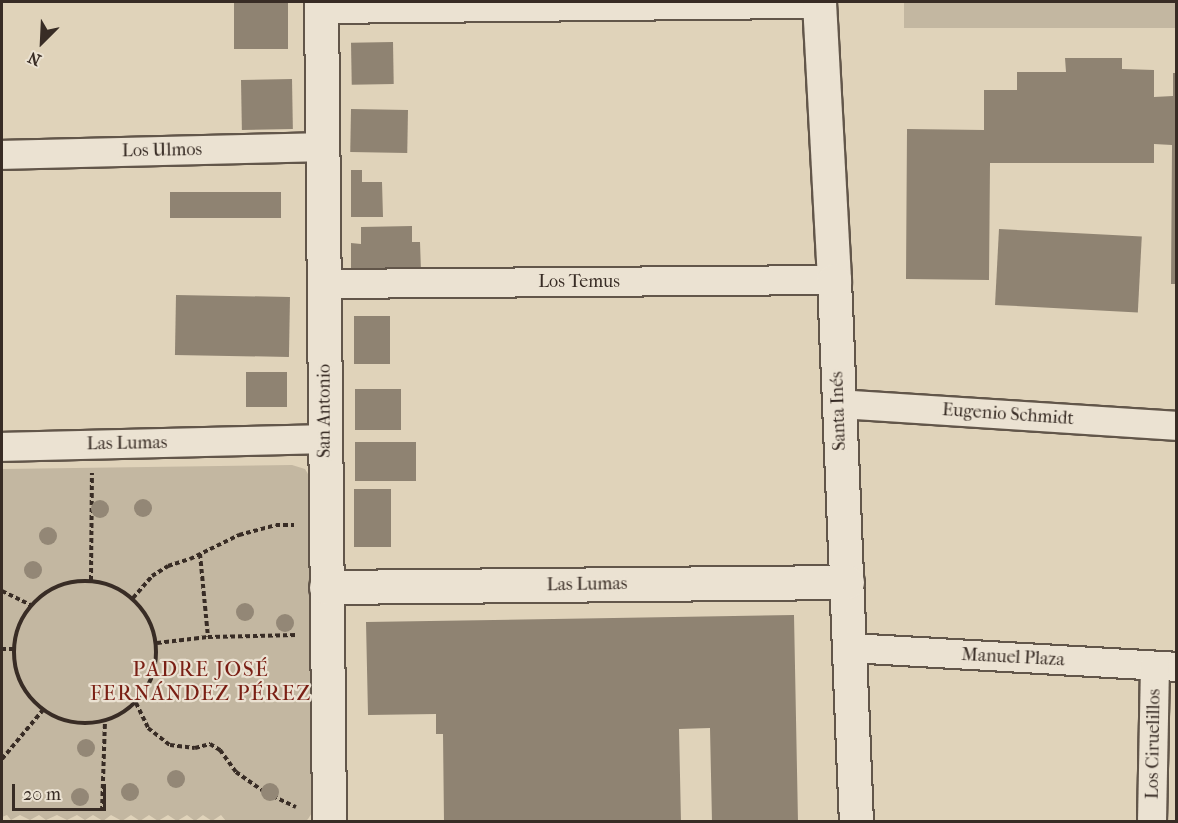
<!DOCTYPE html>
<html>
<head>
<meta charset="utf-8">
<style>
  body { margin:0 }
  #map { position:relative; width:1178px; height:823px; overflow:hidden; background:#e0d3ba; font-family:"IM FELL French Canon",serif }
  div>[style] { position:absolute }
  .green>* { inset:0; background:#c3b7a1; transform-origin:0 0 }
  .building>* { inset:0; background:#8f8372; transform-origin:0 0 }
  .path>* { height:4px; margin-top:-2px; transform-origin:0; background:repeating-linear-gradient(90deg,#382c25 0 4.5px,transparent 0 7.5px) }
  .path>.ring { margin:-2px; padding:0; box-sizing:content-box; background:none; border:4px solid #382c25; border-radius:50% }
  .roads { filter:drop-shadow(2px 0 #62564a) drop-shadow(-2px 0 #62564a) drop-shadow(0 2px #62564a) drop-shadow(0 -2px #62564a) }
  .minor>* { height:28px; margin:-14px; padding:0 14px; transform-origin:14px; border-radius:14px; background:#ebe2d2 }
  .secondary>* { height:33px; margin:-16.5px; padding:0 16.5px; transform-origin:16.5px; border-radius:16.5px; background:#ebe2d2 }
  .trees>* { width:18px; height:18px; margin:-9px; border-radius:50%; background:#938776 }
  span { translate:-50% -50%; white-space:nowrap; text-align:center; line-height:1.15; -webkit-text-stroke:4.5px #ebe2d2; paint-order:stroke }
  .street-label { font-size:18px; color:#382c25 }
  .quarter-label { font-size:21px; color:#7a1f14; letter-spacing:1.5px }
  .frame { position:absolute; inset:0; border:3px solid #382c25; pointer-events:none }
  .north { position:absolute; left:12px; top:12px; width:60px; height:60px; -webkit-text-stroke:4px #ebe2d2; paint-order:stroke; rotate:204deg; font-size:16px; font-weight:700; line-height:24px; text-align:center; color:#382c25 }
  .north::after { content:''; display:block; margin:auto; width:21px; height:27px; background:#382c25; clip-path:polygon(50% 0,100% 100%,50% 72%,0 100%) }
  .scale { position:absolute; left:12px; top:784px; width:94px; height:27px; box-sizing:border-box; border:3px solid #382c25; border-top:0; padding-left:8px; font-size:18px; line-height:21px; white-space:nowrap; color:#382c25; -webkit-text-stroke:4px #ebe2d2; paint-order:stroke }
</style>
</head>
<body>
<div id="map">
  <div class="green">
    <div style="left:904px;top:2px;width:272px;height:26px"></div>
    <div style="clip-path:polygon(292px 465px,305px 469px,311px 479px,315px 808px,308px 819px,306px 821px,226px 821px,221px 815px,212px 821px,203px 815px,195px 821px,187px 815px,177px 821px,168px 815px,158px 821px,149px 815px,140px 821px,131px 815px,122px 821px,111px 815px,103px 821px,93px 815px,85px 820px,77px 815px,67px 820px,57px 815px,46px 820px,39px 815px,30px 820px,20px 815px,11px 820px,7px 815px,2px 817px,2px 469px)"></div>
  </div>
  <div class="building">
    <div style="left:234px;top:2px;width:54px;height:47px"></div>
    <div style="left:393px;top:42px;width:42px;height:42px;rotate:89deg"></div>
    <div style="clip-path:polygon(1065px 58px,1122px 58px,1122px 69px,1154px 70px,1154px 97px,1173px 96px,1173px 73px,1176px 73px,1176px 284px,1171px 284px,1172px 145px,1154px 144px,1154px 163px,990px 163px,989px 280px,906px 279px,907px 129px,984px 130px,984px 90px,1017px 90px,1017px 72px,1066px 72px)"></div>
    <div style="left:292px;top:79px;width:50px;height:51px;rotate:89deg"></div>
    <div style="left:351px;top:109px;width:57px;height:43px;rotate:1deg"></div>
    <div style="clip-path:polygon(351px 170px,362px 170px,362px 182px,382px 182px,383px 217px,351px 217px)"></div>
    <div style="left:170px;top:192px;width:111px;height:26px"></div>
    <div style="clip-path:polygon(412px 226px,412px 242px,420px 242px,421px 271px,351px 273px,351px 243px,361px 244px,361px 227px)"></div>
    <div style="left:999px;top:229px;width:143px;height:76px;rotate:3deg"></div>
    <div style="left:176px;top:295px;width:114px;height:60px;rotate:1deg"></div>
    <div style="left:354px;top:316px;width:36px;height:48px"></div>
    <div style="left:246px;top:372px;width:41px;height:35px"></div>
    <div style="left:401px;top:389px;width:41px;height:46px;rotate:90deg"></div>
    <div style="left:355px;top:442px;width:61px;height:39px"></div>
    <div style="left:354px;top:489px;width:37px;height:58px"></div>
    <div style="clip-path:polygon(794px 615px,798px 822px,712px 822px,710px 728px,679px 729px,681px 822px,444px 822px,443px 734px,436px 734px,436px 714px,368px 715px,366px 622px)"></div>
  </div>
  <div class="path">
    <div style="left:200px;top:554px;width:83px;rotate:84.5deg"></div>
    <div style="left:91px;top:580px;width:107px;rotate:-89.5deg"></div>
    <div class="ring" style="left:14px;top:581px;width:138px;height:138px"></div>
    <div style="left:2px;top:591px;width:32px;rotate:26deg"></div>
    <div style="left:133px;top:598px;width:29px;rotate:-49deg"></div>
    <div style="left:152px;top:576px;width:19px;rotate:-32deg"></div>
    <div style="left:168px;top:566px;width:23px;rotate:-18deg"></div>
    <div style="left:190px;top:559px;width:55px;rotate:-26.1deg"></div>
    <div style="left:239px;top:535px;width:38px;rotate:-15deg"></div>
    <div style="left:276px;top:525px;width:18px"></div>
    <div style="left:157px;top:643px;width:51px;rotate:-6.7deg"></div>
    <div style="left:208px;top:637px;width:88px;rotate:-1.3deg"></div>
    <div style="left:2px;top:649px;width:12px"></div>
    <div style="left:136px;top:703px;width:28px;rotate:64deg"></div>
    <div style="left:148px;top:728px;width:28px;rotate:38deg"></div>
    <div style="left:170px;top:745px;width:25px;rotate:7deg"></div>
    <div style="left:195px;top:748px;width:16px;rotate:-15deg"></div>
    <div style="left:210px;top:744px;width:12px;rotate:31deg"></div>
    <div style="left:220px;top:750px;width:27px;rotate:54deg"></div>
    <div style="left:236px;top:772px;width:37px;rotate:35deg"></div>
    <div style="left:266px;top:793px;width:33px;rotate:25deg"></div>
    <div style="left:2px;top:759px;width:64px;rotate:-50.1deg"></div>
    <div style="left:102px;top:811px;width:91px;rotate:-88.1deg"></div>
  </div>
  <div class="roads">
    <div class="minor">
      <div style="left:321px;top:9px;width:498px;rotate:-0.6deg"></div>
      <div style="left:2px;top:155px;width:321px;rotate:-1.4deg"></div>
      <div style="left:324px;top:284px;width:510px;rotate:-0.45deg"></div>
      <div style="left:839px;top:404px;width:338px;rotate:3.7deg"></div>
      <div style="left:2px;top:447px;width:323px;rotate:-1.4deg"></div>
      <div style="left:850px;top:648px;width:327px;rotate:3.3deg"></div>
      <div style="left:1152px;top:822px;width:156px;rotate:-88.9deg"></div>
    </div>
    <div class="secondary">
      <div style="left:321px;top:2px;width:820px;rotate:89.44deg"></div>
      <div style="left:819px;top:2px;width:278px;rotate:86.9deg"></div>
      <div style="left:834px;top:280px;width:542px;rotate:87.68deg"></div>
      <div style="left:326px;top:587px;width:521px;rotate:-0.55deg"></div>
    </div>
  </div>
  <div class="trees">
    <div style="left:143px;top:508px"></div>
    <div style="left:100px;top:509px"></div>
    <div style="left:48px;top:536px"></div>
    <div style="left:33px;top:570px"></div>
    <div style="left:245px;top:612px"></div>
    <div style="left:285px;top:623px"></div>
    <div style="left:86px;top:748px"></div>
    <div style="left:176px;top:779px"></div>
    <div style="left:130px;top:792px"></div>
    <div style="left:270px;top:792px"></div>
    <div style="left:80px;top:797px"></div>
  </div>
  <div class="street-label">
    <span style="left:162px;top:151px;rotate:-1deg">Los Ulmos</span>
    <span style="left:579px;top:282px">Los Temus</span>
    <span style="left:325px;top:411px;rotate:-90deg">San Antonio</span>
    <span style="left:839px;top:411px;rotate:-92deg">Santa Inés</span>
    <span style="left:1008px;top:415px;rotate:4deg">Eugenio Schmidt</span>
    <span style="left:127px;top:444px;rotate:-1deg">Las Lumas</span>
    <span style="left:587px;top:585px;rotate:-1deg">Las Lumas</span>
    <span style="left:1013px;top:658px;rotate:3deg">Manuel Plaza</span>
    <span style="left:1154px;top:744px;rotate:-89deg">Los Ciruelillos</span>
  </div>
  <div class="quarter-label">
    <span style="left:201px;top:681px">PADRE JOSÉ<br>FERNÁNDEZ PÉREZ</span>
  </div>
  <div class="frame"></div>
  <div class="north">N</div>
  <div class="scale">20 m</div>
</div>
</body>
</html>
